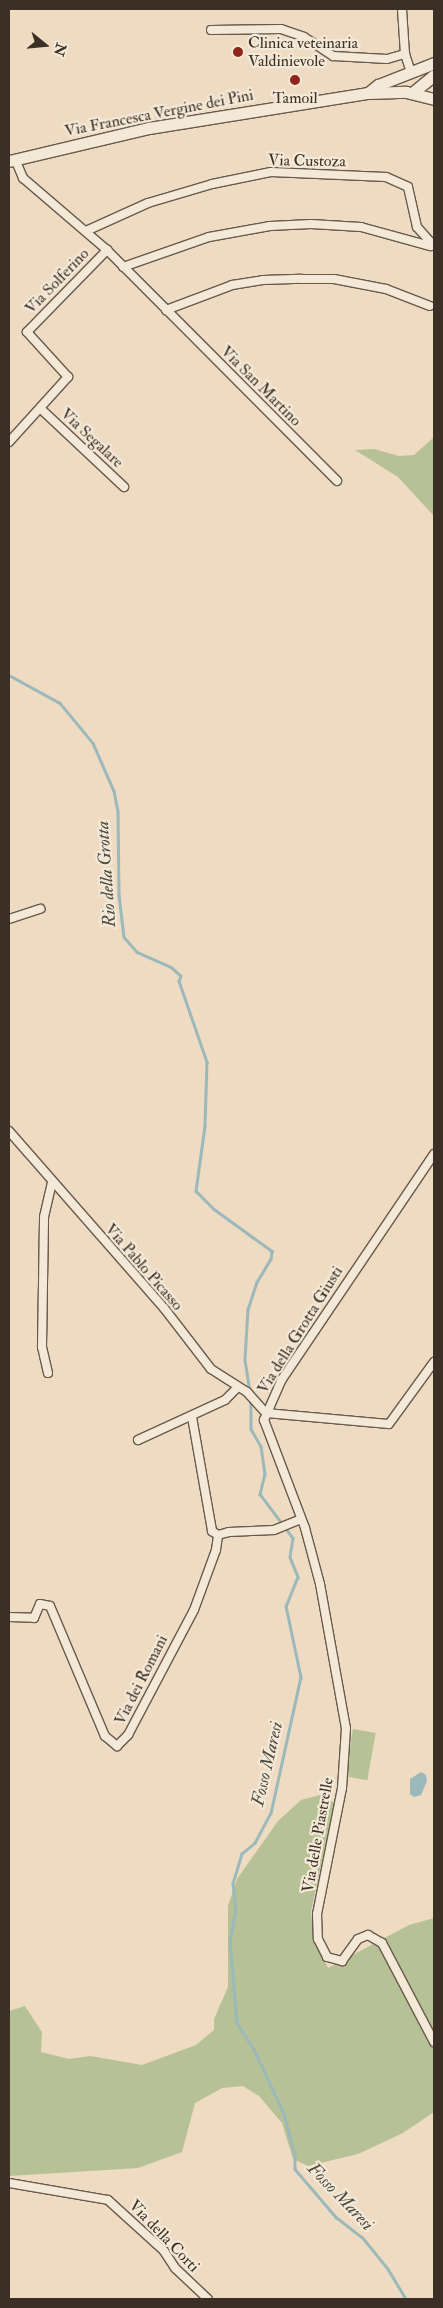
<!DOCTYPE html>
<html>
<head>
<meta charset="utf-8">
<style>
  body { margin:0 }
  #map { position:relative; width:443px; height:2308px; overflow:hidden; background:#eedbc2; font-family:"IM FELL Double Pica",serif }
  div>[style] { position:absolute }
  .green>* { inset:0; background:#b6c195; transform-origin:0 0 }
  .water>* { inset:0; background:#9bb9ba }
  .stream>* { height:2.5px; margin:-1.25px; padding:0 1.25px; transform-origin:1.25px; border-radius:1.25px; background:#9bb9ba }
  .roads { filter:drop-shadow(1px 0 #685a4c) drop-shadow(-1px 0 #685a4c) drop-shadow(0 1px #685a4c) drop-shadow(0 -1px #685a4c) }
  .street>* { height:8px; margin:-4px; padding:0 4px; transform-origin:4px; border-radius:4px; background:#f4e8d7 }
  .secondary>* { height:11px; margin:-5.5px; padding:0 5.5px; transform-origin:5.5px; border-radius:5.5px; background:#f4e8d7 }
  .dots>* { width:14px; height:14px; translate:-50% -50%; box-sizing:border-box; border:2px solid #f4e8d7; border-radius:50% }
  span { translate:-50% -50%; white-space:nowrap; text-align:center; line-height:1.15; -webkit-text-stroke:4.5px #f4e8d7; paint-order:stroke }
  .poi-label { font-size:16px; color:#3c2f25 }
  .left { translate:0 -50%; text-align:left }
  .street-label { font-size:16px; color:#3c2f25 }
  .water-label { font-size:18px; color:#4f4b43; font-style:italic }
  .frame { position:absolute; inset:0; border:10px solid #3c2f25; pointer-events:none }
  .north { position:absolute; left:20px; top:20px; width:50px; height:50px; -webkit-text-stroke:4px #f4e8d7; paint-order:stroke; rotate:107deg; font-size:14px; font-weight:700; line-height:20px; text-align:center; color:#3c2f25 }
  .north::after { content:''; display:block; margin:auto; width:18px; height:22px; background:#3c2f25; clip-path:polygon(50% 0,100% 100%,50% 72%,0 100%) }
</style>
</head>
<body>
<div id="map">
  <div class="green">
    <div style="clip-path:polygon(434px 437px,434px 516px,398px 477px,355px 450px,374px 449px,399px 456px,414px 455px)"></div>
    <div style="left:353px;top:1729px;width:23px;height:48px;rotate:10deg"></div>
    <div style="clip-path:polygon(320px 1795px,335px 1803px,311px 1911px,314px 1939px,328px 1968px,409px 1925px,434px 1918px,434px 2112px,403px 2133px,358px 2154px,308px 2166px,293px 2159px,282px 2123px,259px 2096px,243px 2086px,222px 2088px,195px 2103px,182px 2152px,138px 2168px,9px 2176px,9px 2011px,25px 2006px,42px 2032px,41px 2052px,69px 2059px,90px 2056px,142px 2065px,196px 2045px,214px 2030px,214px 2019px,228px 1987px,228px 1906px,237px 1879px,278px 1821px,301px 1800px)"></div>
  </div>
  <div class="water">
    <div style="clip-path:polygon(421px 1772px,426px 1775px,427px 1781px,421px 1795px,414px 1797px,410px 1794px,410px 1779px)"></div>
  </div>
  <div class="stream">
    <div style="left:9px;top:675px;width:58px;rotate:28.8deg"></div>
    <div style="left:60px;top:703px;width:52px;rotate:50.5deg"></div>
    <div style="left:93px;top:743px;width:52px;rotate:66.4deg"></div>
    <div style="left:114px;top:791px;width:20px;rotate:79deg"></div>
    <div style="left:118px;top:811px;width:84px;rotate:89.3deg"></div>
    <div style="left:119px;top:895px;width:42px;rotate:83.2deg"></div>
    <div style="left:124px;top:937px;width:20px;rotate:49deg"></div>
    <div style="left:137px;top:952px;width:37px;rotate:24deg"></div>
    <div style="left:171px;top:967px;width:13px;rotate:42deg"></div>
    <div style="left:181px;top:976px;width:5px;rotate:112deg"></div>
    <div style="left:179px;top:981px;width:86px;rotate:70.9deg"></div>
    <div style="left:207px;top:1062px;width:64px;rotate:91.8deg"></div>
    <div style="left:205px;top:1126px;width:66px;rotate:97.9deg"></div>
    <div style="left:196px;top:1191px;width:25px;rotate:45deg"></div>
    <div style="left:214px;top:1209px;width:72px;rotate:35.9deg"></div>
    <div style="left:272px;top:1251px;width:8px;rotate:97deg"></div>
    <div style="left:271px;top:1259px;width:27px;rotate:121deg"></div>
    <div style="left:257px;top:1282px;width:28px;rotate:108deg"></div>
    <div style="left:248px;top:1309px;width:51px;rotate:93.4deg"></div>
    <div style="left:245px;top:1360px;width:31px;rotate:81deg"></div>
    <div style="left:251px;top:1399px;width:30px;rotate:90deg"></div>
    <div style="left:251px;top:1429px;width:20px;rotate:60deg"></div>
    <div style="left:261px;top:1446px;width:28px;rotate:82deg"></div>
    <div style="left:265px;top:1474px;width:21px;rotate:104deg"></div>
    <div style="left:260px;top:1494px;width:55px;rotate:53.1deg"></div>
    <div style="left:293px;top:1538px;width:19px;rotate:99deg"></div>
    <div style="left:290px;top:1557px;width:22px;rotate:68deg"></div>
    <div style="left:298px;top:1577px;width:31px;rotate:112deg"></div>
    <div style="left:286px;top:1606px;width:73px;rotate:78.1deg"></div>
    <div style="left:301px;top:1677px;width:139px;rotate:102.4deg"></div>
    <div style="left:271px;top:1813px;width:34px;rotate:118deg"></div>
    <div style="left:255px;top:1843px;width:17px;rotate:140deg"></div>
    <div style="left:242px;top:1854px;width:30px;rotate:107deg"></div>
    <div style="left:233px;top:1883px;width:27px;rotate:84deg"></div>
    <div style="left:236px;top:1910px;width:31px;rotate:101deg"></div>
    <div style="left:230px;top:1940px;width:83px;rotate:85.2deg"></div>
    <div style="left:237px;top:2023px;width:33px;rotate:57deg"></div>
    <div style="left:255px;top:2051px;width:69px;rotate:65.3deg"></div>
    <div style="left:284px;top:2114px;width:42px;rotate:75deg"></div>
    <div style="left:295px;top:2155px;width:14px;rotate:90deg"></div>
    <div style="left:295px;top:2169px;width:63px;rotate:49.5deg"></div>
    <div style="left:336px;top:2217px;width:34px;rotate:38deg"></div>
    <div style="left:363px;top:2238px;width:40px;rotate:51deg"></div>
    <div style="left:388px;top:2269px;width:35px;rotate:59deg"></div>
  </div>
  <div class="roads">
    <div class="street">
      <div style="left:402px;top:9px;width:45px;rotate:86.2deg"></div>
      <div style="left:405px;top:54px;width:19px;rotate:72deg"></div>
      <div style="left:211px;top:30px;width:70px;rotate:-0.8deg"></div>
      <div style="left:281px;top:29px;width:24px;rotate:19deg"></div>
      <div style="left:304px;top:37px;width:35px;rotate:33deg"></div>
      <div style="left:333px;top:56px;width:54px;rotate:3.2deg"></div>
      <div style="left:387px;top:59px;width:19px;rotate:-16deg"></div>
      <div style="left:15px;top:159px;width:21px;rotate:67deg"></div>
      <div style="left:23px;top:178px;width:111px;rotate:40.6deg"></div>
      <div style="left:107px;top:250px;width:326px;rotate:45.1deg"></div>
      <div style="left:86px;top:231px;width:68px;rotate:-24.3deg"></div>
      <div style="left:148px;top:203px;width:67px;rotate:-16.5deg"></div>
      <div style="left:212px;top:184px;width:60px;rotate:-11.5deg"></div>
      <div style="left:271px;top:172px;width:115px;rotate:2.5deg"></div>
      <div style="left:386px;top:177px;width:24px;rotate:24deg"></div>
      <div style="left:408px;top:187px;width:41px;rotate:77.3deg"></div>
      <div style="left:417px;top:227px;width:25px;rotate:48deg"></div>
      <div style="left:123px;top:267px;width:91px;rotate:-19.2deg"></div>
      <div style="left:209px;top:237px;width:62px;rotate:-10.2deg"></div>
      <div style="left:270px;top:226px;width:41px;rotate:-2.8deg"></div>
      <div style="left:311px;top:224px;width:50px;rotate:3.4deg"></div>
      <div style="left:361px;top:227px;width:72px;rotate:15.4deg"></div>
      <div style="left:166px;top:310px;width:71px;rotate:-20.7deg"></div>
      <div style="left:232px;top:285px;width:31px;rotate:-9deg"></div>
      <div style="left:263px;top:280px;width:38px;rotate:-2deg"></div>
      <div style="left:301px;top:279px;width:33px"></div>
      <div style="left:334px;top:279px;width:53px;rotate:10.9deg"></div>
      <div style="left:386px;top:289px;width:47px;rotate:21.1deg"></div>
      <div style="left:41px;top:409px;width:114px;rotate:43.2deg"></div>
      <div style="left:9px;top:442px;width:88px;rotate:-47.8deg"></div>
      <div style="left:68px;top:377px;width:61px;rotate:-132.3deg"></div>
      <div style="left:27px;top:332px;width:115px;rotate:-45.7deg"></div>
      <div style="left:9px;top:919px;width:33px;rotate:-18deg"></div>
      <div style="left:9px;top:1131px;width:235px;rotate:48.8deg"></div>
      <div style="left:164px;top:1308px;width:77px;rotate:52.4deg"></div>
      <div style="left:211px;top:1369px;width:43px;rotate:32.6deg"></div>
      <div style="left:247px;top:1392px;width:28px;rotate:48deg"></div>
      <div style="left:434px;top:1154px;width:272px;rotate:124deg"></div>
      <div style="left:282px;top:1379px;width:45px;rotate:113.7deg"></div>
      <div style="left:264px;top:1420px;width:116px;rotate:69.2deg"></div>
      <div style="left:305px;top:1528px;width:58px;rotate:75deg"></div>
      <div style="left:320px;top:1584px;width:146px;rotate:79.8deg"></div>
      <div style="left:346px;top:1728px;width:60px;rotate:93.8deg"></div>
      <div style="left:342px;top:1788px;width:128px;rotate:101.2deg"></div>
      <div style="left:317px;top:1914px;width:25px;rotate:88deg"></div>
      <div style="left:318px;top:1939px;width:20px;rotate:63deg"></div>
      <div style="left:327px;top:1957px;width:16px;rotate:15deg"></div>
      <div style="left:342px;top:1961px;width:27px;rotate:-54deg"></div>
      <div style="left:358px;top:1939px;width:11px;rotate:-22deg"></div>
      <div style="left:368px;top:1935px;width:16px;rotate:30deg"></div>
      <div style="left:382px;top:1943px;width:112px;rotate:62.3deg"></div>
      <div style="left:48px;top:1373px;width:27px;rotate:-103deg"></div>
      <div style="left:42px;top:1347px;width:130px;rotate:-89.1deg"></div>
      <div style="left:44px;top:1217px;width:36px;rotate:-77deg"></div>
      <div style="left:266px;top:1413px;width:123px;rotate:5.1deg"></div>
      <div style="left:389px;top:1424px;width:77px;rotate:-54deg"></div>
      <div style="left:192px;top:1417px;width:116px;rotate:80deg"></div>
      <div style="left:212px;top:1531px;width:7px;rotate:34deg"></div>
      <div style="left:138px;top:1440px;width:96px;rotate:-24.7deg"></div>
      <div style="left:225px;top:1400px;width:18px;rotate:-45deg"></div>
      <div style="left:218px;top:1535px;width:11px;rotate:-15deg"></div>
      <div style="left:229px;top:1532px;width:45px;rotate:-2.5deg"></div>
      <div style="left:274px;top:1530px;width:29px;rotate:-22deg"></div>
      <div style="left:9px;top:1617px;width:25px;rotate:2deg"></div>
      <div style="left:34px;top:1618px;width:15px;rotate:-67deg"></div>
      <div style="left:40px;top:1604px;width:10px;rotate:11deg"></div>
      <div style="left:50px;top:1606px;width:141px;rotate:67.1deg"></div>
      <div style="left:105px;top:1736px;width:16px;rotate:40deg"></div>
      <div style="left:117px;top:1746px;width:16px;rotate:-45deg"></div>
      <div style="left:128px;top:1735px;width:141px;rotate:-62.2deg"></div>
      <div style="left:194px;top:1610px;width:64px;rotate:-69.9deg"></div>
      <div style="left:216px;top:1550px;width:15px;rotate:-82deg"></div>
      <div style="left:9px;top:2183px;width:100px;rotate:9.7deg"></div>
      <div style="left:108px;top:2200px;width:76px;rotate:42.3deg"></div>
      <div style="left:164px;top:2251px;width:20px;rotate:57deg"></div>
      <div style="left:175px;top:2268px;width:45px;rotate:43.2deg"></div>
    </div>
    <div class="secondary">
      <div style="left:368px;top:93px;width:13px;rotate:-39deg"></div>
      <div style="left:378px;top:85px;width:60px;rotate:-21.4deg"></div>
      <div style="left:412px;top:93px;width:28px;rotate:-39deg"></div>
      <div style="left:9px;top:161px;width:144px;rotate:-13.3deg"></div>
      <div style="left:149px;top:128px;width:222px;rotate:-9.1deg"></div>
      <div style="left:368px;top:93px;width:38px;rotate:-2deg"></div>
      <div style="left:406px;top:92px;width:29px;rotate:14deg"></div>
    </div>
  </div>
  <div class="dots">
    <div style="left:238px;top:52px;background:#8f2418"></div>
    <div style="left:295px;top:80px;background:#8f2418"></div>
  </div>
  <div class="poi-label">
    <span class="left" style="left:248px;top:52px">Clinica veteinaria<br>Valdinievole</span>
    <span style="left:295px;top:98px">Tamoil</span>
  </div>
  <div class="street-label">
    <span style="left:159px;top:113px;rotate:-11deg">Via Francesca Vergine dei Pini</span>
    <span style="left:307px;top:161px;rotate:1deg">Via Custoza</span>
    <span style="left:57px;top:281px;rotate:-46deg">Via Solferino</span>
    <span style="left:261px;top:386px;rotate:45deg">Via San Martino</span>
    <span style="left:92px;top:438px;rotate:43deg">Via Segalare</span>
    <span style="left:144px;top:1267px;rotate:49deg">Via Pablo Picasso</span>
    <span style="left:300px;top:1330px;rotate:-58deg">Via della Grotta Giusti</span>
    <span style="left:141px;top:1680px;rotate:-63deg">Via dei Romani</span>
    <span style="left:318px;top:1835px;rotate:-80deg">Via delle Piastrelle</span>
    <span style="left:164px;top:2236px;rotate:46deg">Via della Corti</span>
  </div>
  <div class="water-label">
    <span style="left:107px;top:874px;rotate:-94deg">Rio della Grotta</span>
    <span style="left:268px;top:1764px;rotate:-77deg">Fosso Maresi</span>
    <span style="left:340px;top:2197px;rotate:46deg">Fosso Maresi</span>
  </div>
  <div class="frame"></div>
  <div class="north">N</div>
</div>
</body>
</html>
